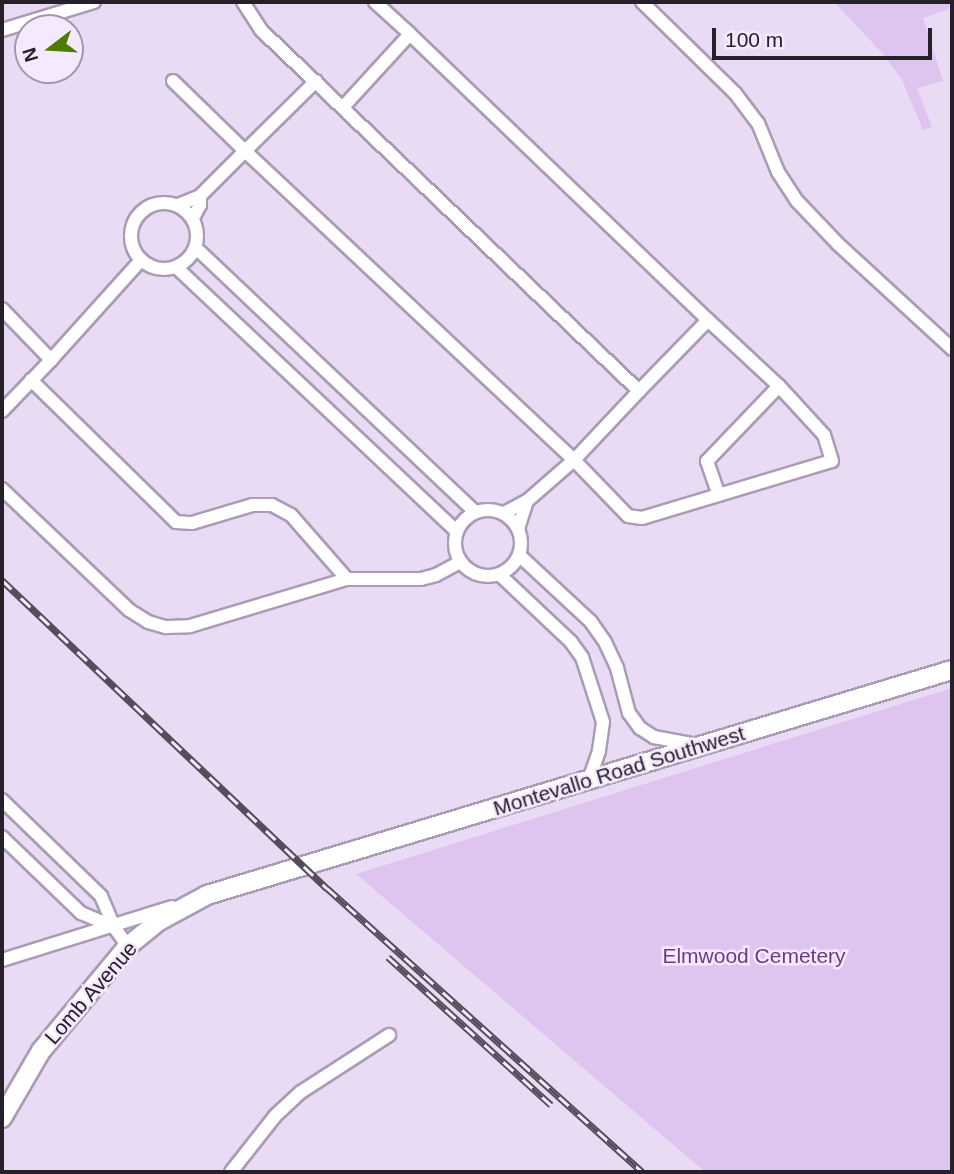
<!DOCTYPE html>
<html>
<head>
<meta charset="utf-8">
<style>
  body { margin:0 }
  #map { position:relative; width:954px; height:1174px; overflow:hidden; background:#eadbf5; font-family:Helvetica,sans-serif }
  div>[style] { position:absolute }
  .green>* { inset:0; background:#ddc5f0 }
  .roads { filter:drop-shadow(2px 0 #aa9cb5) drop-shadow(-2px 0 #aa9cb5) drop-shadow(0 2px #aa9cb5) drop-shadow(0 -2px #aa9cb5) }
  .minor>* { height:12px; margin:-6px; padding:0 6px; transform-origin:6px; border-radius:6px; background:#fff }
  .minor>.ring { margin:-6px; padding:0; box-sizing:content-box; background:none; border:12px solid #fff; border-radius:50% }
  .secondary>* { height:18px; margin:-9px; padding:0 9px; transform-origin:9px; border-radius:9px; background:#fff }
  .rail>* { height:7px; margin-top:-3.5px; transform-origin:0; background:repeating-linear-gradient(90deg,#f5e9ff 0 13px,#554d5a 0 26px); box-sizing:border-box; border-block:2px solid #554d5a }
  span { translate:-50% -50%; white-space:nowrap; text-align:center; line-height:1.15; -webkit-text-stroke:5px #f5e9ff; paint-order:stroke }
  .street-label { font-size:21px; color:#26202a }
  .park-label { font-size:21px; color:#6c3a8c }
  .frame { position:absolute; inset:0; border:4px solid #26202a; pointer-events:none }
  .north { position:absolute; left:14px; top:14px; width:70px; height:70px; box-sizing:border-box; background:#f5e9ff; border:2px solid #a299aa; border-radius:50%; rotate:253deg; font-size:19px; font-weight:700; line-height:28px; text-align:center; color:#26202a }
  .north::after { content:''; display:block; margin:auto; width:24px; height:32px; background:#4e7b00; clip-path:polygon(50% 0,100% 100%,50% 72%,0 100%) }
  .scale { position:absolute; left:712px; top:28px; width:220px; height:32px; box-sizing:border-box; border:4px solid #26202a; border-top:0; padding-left:9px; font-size:21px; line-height:24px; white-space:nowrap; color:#26202a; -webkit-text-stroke:5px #f5e9ff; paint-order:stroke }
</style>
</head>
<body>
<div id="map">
  <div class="green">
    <div style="clip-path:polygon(834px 2px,948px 2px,950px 9px,923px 18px,943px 81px,917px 88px,932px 127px,923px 130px,902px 80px,884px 55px)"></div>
    <div style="clip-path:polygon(952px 688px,952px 1172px,705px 1172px,356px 874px)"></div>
  </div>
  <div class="roads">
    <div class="minor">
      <div style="left:243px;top:2px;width:33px;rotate:57deg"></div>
      <div style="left:261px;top:30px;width:523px;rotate:43.68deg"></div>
      <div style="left:639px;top:391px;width:99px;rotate:-45.8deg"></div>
      <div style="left:708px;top:320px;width:413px;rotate:-136.2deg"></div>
      <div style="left:410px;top:34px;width:99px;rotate:132.5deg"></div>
      <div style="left:375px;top:2px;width:47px;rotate:42.4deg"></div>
      <div style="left:642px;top:2px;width:130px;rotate:44.4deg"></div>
      <div style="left:735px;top:93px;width:38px;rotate:53deg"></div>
      <div style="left:758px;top:123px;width:53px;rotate:67.8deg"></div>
      <div style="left:778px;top:172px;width:35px;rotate:57deg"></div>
      <div style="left:797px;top:201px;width:59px;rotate:46.4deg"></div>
      <div style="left:838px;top:244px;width:155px;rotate:42.6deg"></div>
      <div style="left:2px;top:30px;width:96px;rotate:-16.9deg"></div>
      <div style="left:173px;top:81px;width:100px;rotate:44.2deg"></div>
      <div style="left:245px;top:151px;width:64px;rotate:135deg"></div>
      <div style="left:316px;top:81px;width:100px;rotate:135.4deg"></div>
      <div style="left:245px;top:151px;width:451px;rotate:43.2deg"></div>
      <div style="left:574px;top:460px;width:95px;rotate:-46.7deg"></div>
      <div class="ring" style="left:131px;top:203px;width:54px;height:54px"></div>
      <div style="left:178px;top:205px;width:24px;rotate:-22deg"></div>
      <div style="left:200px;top:196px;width:9px;rotate:90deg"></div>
      <div style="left:200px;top:205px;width:15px;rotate:118deg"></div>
      <div style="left:196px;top:248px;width:384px;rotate:43.4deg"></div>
      <div style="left:176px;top:267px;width:386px;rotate:43.3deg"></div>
      <div style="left:2px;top:309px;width:71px;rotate:46.1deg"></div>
      <div style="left:51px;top:360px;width:135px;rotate:-48deg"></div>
      <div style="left:708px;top:320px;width:97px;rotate:42.9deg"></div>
      <div style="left:779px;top:386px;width:104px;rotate:133.8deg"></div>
      <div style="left:707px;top:461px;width:36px;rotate:71deg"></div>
      <div style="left:31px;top:380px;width:203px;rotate:44.4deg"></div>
      <div style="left:176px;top:522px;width:16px;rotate:4deg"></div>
      <div style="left:192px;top:523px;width:63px;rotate:-16.7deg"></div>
      <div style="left:252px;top:505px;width:20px"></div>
      <div style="left:272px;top:505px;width:21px;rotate:28deg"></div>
      <div style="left:291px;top:515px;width:85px;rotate:48.8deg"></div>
      <div style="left:2px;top:411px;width:71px;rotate:-46.1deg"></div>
      <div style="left:2px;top:489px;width:175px;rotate:43.6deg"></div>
      <div style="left:129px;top:610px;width:22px;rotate:32deg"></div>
      <div style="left:148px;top:622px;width:19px;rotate:16deg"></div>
      <div style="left:166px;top:627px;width:24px;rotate:-2deg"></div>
      <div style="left:190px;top:626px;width:164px;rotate:-16.7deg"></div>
      <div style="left:347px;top:579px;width:74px"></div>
      <div style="left:421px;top:579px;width:16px;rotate:-15deg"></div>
      <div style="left:436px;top:575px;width:27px;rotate:-28deg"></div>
      <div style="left:527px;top:501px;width:62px;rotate:-41.1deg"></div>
      <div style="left:574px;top:460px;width:78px;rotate:46deg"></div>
      <div style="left:628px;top:516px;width:14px;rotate:8deg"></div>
      <div style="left:642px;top:518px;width:198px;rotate:-16.7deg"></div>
      <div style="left:832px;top:461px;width:27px;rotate:-107deg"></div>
      <div style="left:824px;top:435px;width:67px;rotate:-132.6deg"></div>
      <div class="ring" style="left:455px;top:510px;width:54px;height:54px"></div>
      <div style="left:504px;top:513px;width:26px;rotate:-28deg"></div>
      <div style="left:527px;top:501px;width:28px;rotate:108deg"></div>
      <div style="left:519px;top:555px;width:98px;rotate:42.9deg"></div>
      <div style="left:591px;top:622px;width:24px;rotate:55deg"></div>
      <div style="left:605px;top:642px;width:29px;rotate:65deg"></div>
      <div style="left:617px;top:668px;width:47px;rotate:75.1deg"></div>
      <div style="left:629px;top:713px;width:19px;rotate:54deg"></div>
      <div style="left:640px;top:728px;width:17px;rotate:33deg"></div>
      <div style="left:654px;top:737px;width:45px;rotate:10.3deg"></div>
      <div style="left:500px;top:575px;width:98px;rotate:43.3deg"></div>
      <div style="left:571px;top:642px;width:19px;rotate:54deg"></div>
      <div style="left:582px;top:657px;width:68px;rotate:72.1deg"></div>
      <div style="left:603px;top:722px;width:29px;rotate:98deg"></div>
      <div style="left:599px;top:751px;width:31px;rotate:109deg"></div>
      <div style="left:2px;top:800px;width:138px;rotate:44.1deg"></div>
      <div style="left:101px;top:896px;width:34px;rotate:67deg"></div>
      <div style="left:114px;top:927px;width:24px;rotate:54deg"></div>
      <div style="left:2px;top:837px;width:110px;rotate:43.9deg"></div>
      <div style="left:81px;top:913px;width:36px;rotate:23deg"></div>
      <div style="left:2px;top:960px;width:178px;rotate:-17.3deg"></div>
      <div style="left:231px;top:1172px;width:71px;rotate:-51.8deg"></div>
      <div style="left:275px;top:1116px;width:35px;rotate:-43deg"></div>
      <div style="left:301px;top:1092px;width:105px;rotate:-32.9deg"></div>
    </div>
    <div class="secondary">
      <div style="left:2px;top:1118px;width:78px;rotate:-59.8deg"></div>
      <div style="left:41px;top:1051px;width:136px;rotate:-50.4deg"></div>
      <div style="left:128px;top:946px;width:40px;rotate:-39deg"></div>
      <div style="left:159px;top:921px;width:55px;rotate:-28.4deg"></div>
      <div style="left:207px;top:895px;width:778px;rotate:-16.81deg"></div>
    </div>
  </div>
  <div class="rail">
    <div style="left:2px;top:580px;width:448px;rotate:43.5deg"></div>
    <div style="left:327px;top:888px;width:424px;rotate:42deg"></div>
    <div style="left:388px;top:957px;width:220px;rotate:42.2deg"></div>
  </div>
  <div class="street-label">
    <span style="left:619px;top:771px;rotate:-17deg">Montevallo Road Southwest</span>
    <span style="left:91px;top:993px;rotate:-49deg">Lomb Avenue</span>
  </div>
  <div class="park-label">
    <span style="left:754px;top:956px">Elmwood Cemetery</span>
  </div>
  <div class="frame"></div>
  <div class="north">N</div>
  <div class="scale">100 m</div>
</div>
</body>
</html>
